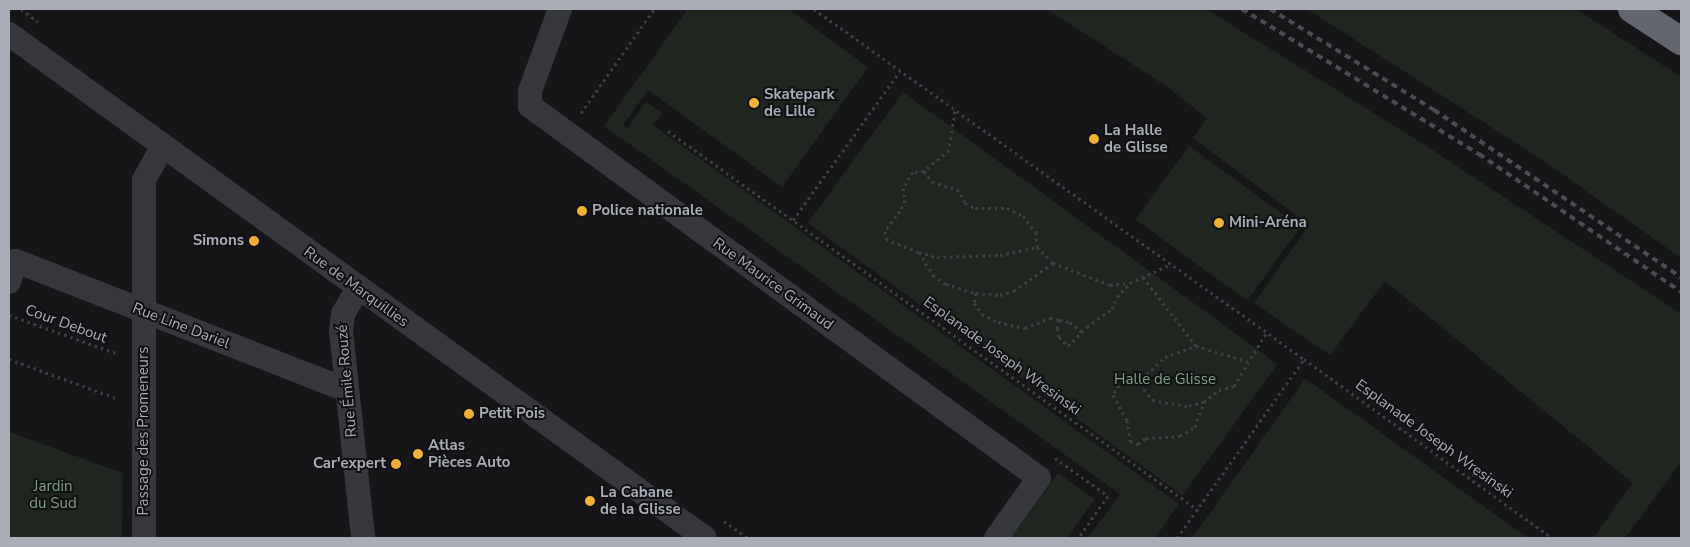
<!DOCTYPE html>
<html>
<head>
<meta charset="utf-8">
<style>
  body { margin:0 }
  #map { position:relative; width:1690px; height:547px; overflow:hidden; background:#161618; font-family:"Nunito Sans",sans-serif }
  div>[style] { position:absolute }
  .green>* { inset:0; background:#1e261f; transform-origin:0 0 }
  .path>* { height:3px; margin-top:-1.5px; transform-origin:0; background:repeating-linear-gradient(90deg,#3d3f44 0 2.5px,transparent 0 6.5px) }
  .minor>* { height:24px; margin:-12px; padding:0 12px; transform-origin:12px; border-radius:12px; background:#37383d }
  .highway>* { height:28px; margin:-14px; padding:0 14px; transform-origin:14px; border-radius:14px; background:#63666e }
  .rail>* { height:4px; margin-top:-2px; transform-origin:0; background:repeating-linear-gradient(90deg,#4a4c52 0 6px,transparent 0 11px) }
  .dots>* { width:14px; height:14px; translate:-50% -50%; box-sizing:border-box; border:2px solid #111113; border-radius:50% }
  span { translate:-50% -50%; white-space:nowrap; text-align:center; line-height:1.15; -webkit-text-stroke:4px #111113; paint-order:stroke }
  .poi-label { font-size:15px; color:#a8adb8; font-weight:700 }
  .left { translate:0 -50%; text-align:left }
  .right { translate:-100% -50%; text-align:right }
  .street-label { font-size:15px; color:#a8adb8 }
  .park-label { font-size:15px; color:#7fa381 }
  .frame { position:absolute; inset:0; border:10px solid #a8adb8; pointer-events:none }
</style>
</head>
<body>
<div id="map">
  <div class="green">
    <div style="clip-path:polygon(688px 9px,788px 9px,868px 67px,782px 187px,648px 90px,623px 125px,627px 128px,646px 102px,662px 113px,653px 125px,1179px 504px,1155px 538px,1088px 538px,1120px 494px,604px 126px)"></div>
    <div style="clip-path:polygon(1047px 9px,1206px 9px,1422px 143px,1681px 314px,1681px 462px,1625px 538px,1593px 538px,1633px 483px,1385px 281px,1330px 355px,1254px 303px,1309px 225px,1193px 138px,1207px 118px,1166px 86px)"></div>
    <div style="clip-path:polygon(1307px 9px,1576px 9px,1681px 77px,1681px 258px,1544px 161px)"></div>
    <div style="left:903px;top:92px;width:463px;height:162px;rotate:36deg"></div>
    <div style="left:1189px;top:146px;width:138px;height:91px;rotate:36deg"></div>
    <div style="clip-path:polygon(1305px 379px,1306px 379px,1528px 538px,1192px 538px)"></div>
    <div style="clip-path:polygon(9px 432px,123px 473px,122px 538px,9px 538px)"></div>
    <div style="clip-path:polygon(1058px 473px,1095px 499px,1067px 538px,1011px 538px)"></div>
  </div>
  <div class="path">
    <div style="left:21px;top:9px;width:21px;rotate:37deg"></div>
    <div style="left:814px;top:9px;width:602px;rotate:35.54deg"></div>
    <div style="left:955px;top:111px;width:39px;rotate:99deg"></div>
    <div style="left:949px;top:150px;width:33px;rotate:140deg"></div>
    <div style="left:924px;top:171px;width:11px;rotate:175deg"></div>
    <div style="left:913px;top:172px;width:19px;rotate:122deg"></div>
    <div style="left:903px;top:188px;width:12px;rotate:81deg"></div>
    <div style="left:905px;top:200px;width:12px;rotate:114deg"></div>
    <div style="left:900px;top:211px;width:25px;rotate:127deg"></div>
    <div style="left:885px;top:231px;width:8px;rotate:83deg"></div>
    <div style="left:886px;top:239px;width:35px;rotate:22deg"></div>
    <div style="left:919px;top:252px;width:27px;rotate:59deg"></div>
    <div style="left:933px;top:275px;width:16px;rotate:35deg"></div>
    <div style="left:946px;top:284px;width:31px;rotate:17deg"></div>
    <div style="left:976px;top:293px;width:10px;rotate:101deg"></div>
    <div style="left:974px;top:303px;width:14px;rotate:54deg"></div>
    <div style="left:982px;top:314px;width:18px;rotate:27deg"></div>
    <div style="left:998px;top:322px;width:28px;rotate:13deg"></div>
    <div style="left:1025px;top:328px;width:27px;rotate:-22deg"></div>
    <div style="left:1050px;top:318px;width:10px;rotate:11deg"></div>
    <div style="left:1060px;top:320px;width:9px;rotate:111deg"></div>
    <div style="left:1057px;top:328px;width:9px;rotate:77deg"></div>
    <div style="left:1059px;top:337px;width:13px;rotate:45deg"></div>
    <div style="left:1068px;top:346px;width:27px;rotate:-45deg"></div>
    <div style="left:1087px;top:327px;width:31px;rotate:-36deg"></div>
    <div style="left:1112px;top:309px;width:13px;rotate:-67deg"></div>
    <div style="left:1117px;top:297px;width:19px;rotate:-47deg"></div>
    <div style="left:1130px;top:283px;width:45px;rotate:-24.9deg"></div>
    <div style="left:581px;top:113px;width:127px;rotate:-54.9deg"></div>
    <div style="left:668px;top:131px;width:652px;rotate:35.57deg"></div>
    <div style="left:924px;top:171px;width:14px;rotate:54deg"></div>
    <div style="left:932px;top:182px;width:26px;rotate:16deg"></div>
    <div style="left:957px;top:189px;width:16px;rotate:60deg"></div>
    <div style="left:965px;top:203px;width:11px;rotate:27deg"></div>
    <div style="left:975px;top:208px;width:32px"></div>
    <div style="left:1007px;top:208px;width:18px;rotate:27deg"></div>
    <div style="left:1023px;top:216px;width:21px;rotate:51deg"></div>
    <div style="left:1036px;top:232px;width:15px;rotate:86deg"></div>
    <div style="left:1037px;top:247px;width:23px;rotate:45deg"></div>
    <div style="left:1053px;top:263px;width:61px;rotate:21.1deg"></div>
    <div style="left:1110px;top:285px;width:20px;rotate:-6deg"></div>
    <div style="left:793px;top:220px;width:183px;rotate:-54.3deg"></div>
    <div style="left:919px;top:252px;width:19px;rotate:16deg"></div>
    <div style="left:937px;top:257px;width:63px;rotate:-1.8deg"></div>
    <div style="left:1000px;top:255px;width:38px;rotate:-12deg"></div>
    <div style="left:1143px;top:277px;width:87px;rotate:52.5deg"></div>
    <div style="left:1196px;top:346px;width:53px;rotate:16.4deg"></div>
    <div style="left:976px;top:293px;width:24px;rotate:5deg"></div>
    <div style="left:1000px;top:295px;width:15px;rotate:-16deg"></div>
    <div style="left:1014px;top:291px;width:48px;rotate:-35.7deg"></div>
    <div style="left:9px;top:315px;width:114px;rotate:19.6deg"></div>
    <div style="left:1060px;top:320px;width:10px;rotate:11deg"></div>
    <div style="left:1070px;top:322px;width:16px;rotate:40deg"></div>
    <div style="left:9px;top:359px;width:114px;rotate:20deg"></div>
    <div style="left:1142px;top:379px;width:32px;rotate:-44deg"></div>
    <div style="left:1165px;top:357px;width:32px;rotate:-20deg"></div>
    <div style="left:1204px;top:402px;width:17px;rotate:167deg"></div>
    <div style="left:1187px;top:406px;width:33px;rotate:-171deg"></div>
    <div style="left:1154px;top:401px;width:13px;rotate:-132deg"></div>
    <div style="left:1145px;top:391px;width:12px;rotate:-104deg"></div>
    <div style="left:1142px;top:379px;width:11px;rotate:180deg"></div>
    <div style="left:1131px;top:379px;width:13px;rotate:153deg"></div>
    <div style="left:1119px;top:385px;width:12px;rotate:121deg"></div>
    <div style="left:1113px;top:395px;width:29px;rotate:61deg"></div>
    <div style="left:1127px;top:420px;width:21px;rotate:82deg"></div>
    <div style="left:1130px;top:441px;width:9px;rotate:21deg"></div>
    <div style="left:1138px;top:444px;width:10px;rotate:-37deg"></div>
    <div style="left:1146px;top:438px;width:34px;rotate:-3deg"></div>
    <div style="left:1180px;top:436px;width:17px;rotate:-31deg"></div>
    <div style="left:1195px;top:427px;width:27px;rotate:-70deg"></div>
    <div style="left:1204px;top:402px;width:19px;rotate:-39deg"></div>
    <div style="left:1219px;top:390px;width:16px;rotate:-15deg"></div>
    <div style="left:1234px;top:386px;width:63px;rotate:-58.6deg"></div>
    <div style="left:1055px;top:458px;width:65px;rotate:35.6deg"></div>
    <div style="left:1108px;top:496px;width:52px;rotate:125.5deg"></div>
    <div style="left:724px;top:521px;width:29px;rotate:35deg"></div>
    <div style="left:1177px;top:538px;width:219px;rotate:-54.6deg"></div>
    <div style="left:1304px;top:359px;width:306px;rotate:35.8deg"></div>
  </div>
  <div class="minor">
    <div style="left:560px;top:9px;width:87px;rotate:110.1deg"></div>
    <div style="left:530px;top:91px;width:15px;rotate:90deg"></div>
    <div style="left:530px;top:106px;width:630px;rotate:36.16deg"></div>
    <div style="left:1039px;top:478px;width:74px;rotate:125.6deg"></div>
    <div style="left:9px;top:34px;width:859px;rotate:35.91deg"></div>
    <div style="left:16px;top:261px;width:355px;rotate:21.3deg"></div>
    <div style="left:9px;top:282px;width:22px;rotate:-72deg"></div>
    <div style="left:358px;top:288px;width:30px;rotate:120deg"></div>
    <div style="left:343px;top:314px;width:17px;rotate:97deg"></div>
    <div style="left:341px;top:331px;width:208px;rotate:83.9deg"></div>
    <div style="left:144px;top:538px;width:358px;rotate:-90deg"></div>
    <div style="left:144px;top:180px;width:37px;rotate:-61deg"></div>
  </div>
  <div class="highway">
    <div style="left:1632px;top:9px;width:59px;rotate:33.1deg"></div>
  </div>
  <div class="rail">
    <div style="left:1242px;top:9px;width:278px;rotate:31.5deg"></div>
    <div style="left:1479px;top:154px;width:245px;rotate:34.3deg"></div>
    <div style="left:1270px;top:9px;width:193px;rotate:31.6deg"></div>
    <div style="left:1434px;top:110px;width:298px;rotate:34.1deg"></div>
  </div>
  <div class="dots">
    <div style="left:754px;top:103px;background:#f2b134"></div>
    <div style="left:1094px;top:139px;background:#f2b134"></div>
    <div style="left:582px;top:211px;background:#f2b134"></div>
    <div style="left:1219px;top:223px;background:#f2b134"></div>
    <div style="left:254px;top:241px;background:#f2b134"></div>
    <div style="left:469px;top:414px;background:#f2b134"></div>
    <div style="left:418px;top:454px;background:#f2b134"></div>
    <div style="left:396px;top:464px;background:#f2b134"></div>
    <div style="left:590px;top:501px;background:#f2b134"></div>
  </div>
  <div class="poi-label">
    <span class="left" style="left:764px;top:103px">Skatepark<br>de Lille</span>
    <span class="left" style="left:1104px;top:139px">La Halle<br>de Glisse</span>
    <span class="left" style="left:592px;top:211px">Police nationale</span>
    <span class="left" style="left:1229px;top:223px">Mini-Aréna</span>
    <span class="right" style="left:244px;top:241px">Simons</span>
    <span class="left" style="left:479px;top:414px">Petit Pois</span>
    <span class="left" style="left:428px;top:454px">Atlas<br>Pièces Auto</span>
    <span class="right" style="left:386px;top:464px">Car'expert</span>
    <span class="left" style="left:600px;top:501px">La Cabane<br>de la Glisse</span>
  </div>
  <div class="street-label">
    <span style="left:773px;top:284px;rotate:36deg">Rue Maurice Grimaud</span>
    <span style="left:356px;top:287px;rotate:36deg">Rue de Marquillies</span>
    <span style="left:66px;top:324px;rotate:20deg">Cour Debout</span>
    <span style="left:181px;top:326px;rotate:21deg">Rue Line Dariel</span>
    <span style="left:1002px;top:356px;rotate:36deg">Esplanade Joseph Wresinski</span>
    <span style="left:347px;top:381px;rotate:-95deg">Rue Émile Rouzé</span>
    <span style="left:144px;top:431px;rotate:-90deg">Passage des Promeneurs</span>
    <span style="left:1434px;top:439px;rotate:36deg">Esplanade Joseph Wresinski</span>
  </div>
  <div class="park-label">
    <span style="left:1165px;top:380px">Halle de Glisse</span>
    <span style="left:53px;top:495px">Jardin<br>du Sud</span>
  </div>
  <div class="frame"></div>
</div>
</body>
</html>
